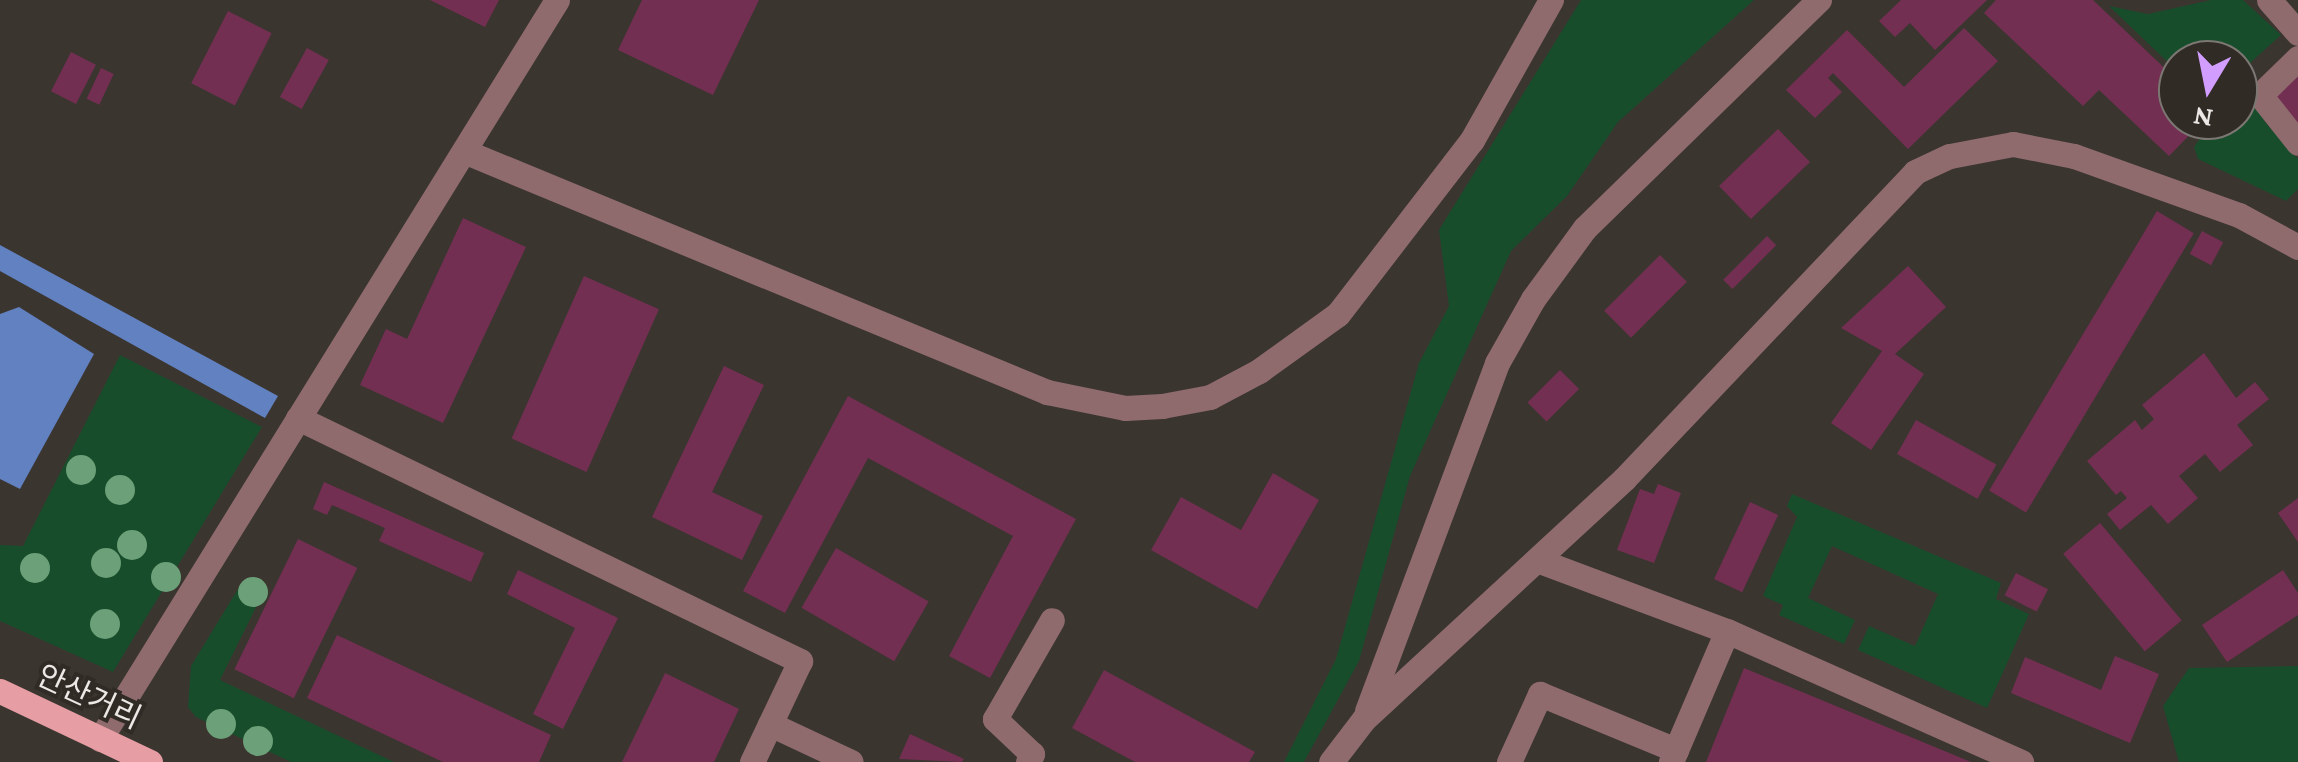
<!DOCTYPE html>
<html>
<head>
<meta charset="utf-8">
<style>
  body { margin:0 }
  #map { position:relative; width:2298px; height:762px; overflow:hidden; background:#3b3530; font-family:"Crimson Pro","Noto Sans KR",serif }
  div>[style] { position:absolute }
  .green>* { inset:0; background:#184d2c }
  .water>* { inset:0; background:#6181c0 }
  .building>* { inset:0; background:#722f51; transform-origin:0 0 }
  .minor>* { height:25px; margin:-12.5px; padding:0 12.5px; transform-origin:12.5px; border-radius:12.5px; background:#8f6b6e }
  .major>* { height:25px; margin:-12.5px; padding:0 12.5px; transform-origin:12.5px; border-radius:12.5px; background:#e69da3 }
  .trees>* { width:30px; height:30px; margin:-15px; border-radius:50%; background:#6ca078 }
  span { translate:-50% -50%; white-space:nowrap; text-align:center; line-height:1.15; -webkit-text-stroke:8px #312b26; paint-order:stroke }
  .street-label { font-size:30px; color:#ece8e5 }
  .north { position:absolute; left:2158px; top:40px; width:100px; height:100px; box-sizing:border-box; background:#312b26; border:2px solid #7c7772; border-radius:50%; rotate:190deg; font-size:28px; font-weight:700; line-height:40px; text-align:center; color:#ece8e5 }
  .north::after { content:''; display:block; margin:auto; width:35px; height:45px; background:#d19dfe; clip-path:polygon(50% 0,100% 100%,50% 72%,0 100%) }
</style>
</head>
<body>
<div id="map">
  <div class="green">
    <div style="clip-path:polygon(1581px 0,1754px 0,1618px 122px,1567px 196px,1511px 251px,1410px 476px,1359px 661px,1304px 762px,1284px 762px,1336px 659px,1419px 363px,1449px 306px,1439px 230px)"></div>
    <div style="clip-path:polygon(2211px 0,2243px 0,2281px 35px,2240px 72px,2265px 122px,2298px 159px,2298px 189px,2286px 201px,2198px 159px,2194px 147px,2213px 120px,2238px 120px,2238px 60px,2178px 60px,2178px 72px,2109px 6px,2148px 14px)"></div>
    <div style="clip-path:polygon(120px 355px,262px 427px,113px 672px,0 621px,0 545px,23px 546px)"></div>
    <div style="clip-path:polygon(1792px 494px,2001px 583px,1996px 599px,2029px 614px,1987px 708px,1858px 650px,1869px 626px,1915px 646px,1938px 594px,1832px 546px,1808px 598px,1855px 620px,1844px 644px,1779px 615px,1783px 605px,1763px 596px,1797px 517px,1787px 506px)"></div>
    <div style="clip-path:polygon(255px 582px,267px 585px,220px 680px,394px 762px,291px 762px,196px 717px,188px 707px,191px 666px,241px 584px)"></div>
    <div style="clip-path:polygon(2298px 666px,2298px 762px,2179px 762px,2163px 706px,2189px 668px)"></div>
  </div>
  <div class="water">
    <div style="clip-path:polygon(0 245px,278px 396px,265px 418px,0 271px)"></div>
    <div style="clip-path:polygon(19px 307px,94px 354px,20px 489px,0 479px,0 314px)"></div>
  </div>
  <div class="building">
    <div style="clip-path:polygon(430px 0,499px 0,485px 27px)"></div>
    <div style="clip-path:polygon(642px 0,759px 0,713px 95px,618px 50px)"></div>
    <div style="clip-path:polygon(1901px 0,1987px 0,1935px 50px,1910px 23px,1895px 37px,1879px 21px)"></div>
    <div style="clip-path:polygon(1996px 0,2093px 0,2178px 81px,2178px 120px,2204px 120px,2169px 156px,2099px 90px,2083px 106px,1984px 13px)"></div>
    <div style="left:228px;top:11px;width:49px;height:81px;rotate:27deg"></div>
    <div style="clip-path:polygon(1964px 28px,1998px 61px,1908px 149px,1833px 73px,1828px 78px,1842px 92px,1815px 118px,1786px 90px,1847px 30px,1904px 87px)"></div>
    <div style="left:307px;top:48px;width:25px;height:56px;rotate:29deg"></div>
    <div style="left:71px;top:52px;width:28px;height:44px;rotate:27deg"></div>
    <div style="left:101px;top:68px;width:14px;height:34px;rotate:25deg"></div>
    <div style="clip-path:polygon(2298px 72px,2298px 128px,2270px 100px)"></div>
    <div style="left:1778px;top:129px;width:46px;height:82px;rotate:46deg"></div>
    <div style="left:2157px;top:211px;width:43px;height:326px;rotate:31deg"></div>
    <div style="clip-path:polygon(463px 218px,526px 247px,443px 423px,360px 385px,386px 329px,407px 339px)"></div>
    <div style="left:2202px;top:231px;width:24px;height:26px;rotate:28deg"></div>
    <div style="left:1767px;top:236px;width:13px;height:62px;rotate:45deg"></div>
    <div style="left:1660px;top:255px;width:38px;height:79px;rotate:45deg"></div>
    <div style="clip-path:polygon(1908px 266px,1946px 307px,1895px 354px,1924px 374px,1871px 450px,1831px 423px,1882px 351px,1841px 328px)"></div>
    <div style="left:584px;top:276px;width:82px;height:178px;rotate:24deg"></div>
    <div style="clip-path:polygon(2204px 353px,2236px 398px,2255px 382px,2269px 399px,2237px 425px,2253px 445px,2220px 472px,2205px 454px,2179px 476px,2198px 498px,2168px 524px,2151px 505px,2120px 530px,2107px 514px,2127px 498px,2121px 491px,2116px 495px,2087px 461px,2135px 420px,2142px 430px,2154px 419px,2142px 405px)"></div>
    <div style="clip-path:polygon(724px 366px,764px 385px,712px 492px,763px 516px,742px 560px,652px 517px)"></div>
    <div style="left:1560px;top:370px;width:27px;height:46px;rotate:45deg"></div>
    <div style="clip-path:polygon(848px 396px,1076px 519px,990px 678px,949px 656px,1013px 536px,868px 458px,785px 613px,743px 591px)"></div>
    <div style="left:1916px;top:420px;width:92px;height:39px;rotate:29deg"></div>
    <div style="clip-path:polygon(1273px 473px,1319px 500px,1257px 609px,1151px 550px,1181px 497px,1241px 530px)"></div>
    <div style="clip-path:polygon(324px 482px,484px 553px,471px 582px,379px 541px,385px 528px,332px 505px,327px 515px,313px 509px)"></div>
    <div style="clip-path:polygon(1658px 484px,1681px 493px,1654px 563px,1617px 550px,1640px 489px,1654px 494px)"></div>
    <div style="clip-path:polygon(2298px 498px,2298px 542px,2278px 513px)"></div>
    <div style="left:1750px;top:502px;width:31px;height:85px;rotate:25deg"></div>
    <div style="left:2100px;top:523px;width:127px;height:48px;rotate:50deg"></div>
    <div style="left:298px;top:539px;width:66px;height:145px;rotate:26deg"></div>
    <div style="left:836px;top:548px;width:107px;height:69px;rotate:30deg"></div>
    <div style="clip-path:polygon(518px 570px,618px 618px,563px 729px,533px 714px,575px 628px,507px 594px)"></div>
    <div style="clip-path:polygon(2283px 570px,2298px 593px,2298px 615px,2227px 662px,2202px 625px)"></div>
    <div style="left:2016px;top:573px;width:36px;height:25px;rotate:27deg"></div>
    <div style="clip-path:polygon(337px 635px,551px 735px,539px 762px,443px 762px,307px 698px)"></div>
    <div style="clip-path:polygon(2115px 656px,2159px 674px,2130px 743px,2011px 693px,2025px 657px,2101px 690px)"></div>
    <div style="clip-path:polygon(1744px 668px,1971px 762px,1706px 762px)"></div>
    <div style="clip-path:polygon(1104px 670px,1255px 752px,1249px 762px,1135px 762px,1072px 728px)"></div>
    <div style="clip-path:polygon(665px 673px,739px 709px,714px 762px,622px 762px)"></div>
    <div style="clip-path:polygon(910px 734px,964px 759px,962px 762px,899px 759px)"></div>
  </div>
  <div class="minor">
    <div style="left:2269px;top:0;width:44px;rotate:48.7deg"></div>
    <div style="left:2298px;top:58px;width:53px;rotate:135.8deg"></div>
    <div style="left:2260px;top:95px;width:61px;rotate:51.6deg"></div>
    <div style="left:466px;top:152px;width:629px;rotate:22.44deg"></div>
    <div style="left:1047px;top:392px;width:80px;rotate:11.6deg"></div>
    <div style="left:1125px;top:408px;width:37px;rotate:-3deg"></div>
    <div style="left:1162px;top:406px;width:49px;rotate:-10.6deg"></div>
    <div style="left:1210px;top:397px;width:55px;rotate:-28deg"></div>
    <div style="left:1259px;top:371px;width:97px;rotate:-35.8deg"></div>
    <div style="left:1338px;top:314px;width:220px;rotate:-52.4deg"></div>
    <div style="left:1472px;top:140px;width:161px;rotate:-60.6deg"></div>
    <div style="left:298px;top:418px;width:558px;rotate:25.83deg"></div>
    <div style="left:800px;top:661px;width:112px;rotate:115.4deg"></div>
    <div style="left:1537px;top:560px;width:203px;rotate:20.5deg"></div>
    <div style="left:1727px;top:631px;width:322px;rotate:24deg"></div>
    <div style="left:1367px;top:711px;width:371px;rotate:-69.5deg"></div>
    <div style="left:1497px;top:363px;width:73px;rotate:-60.6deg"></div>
    <div style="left:1533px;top:299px;width:88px;rotate:-53.8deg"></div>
    <div style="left:1585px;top:228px;width:327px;rotate:-44.3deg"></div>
    <div style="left:770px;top:724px;width:89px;rotate:25.1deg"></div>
    <div style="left:100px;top:739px;width:869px;rotate:-58.27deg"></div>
    <div style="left:1676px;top:750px;width:129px;rotate:-66.8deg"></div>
    <div style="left:1028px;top:762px;width:9px;rotate:-63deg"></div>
    <div style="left:1032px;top:754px;width:51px;rotate:-136.6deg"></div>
    <div style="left:995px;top:719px;width:114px;rotate:-60.1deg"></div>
    <div style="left:1331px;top:762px;width:54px;rotate:-52.5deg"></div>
    <div style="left:1364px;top:719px;width:354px;rotate:-42.7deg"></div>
    <div style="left:1624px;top:479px;width:423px;rotate:-46.5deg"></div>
    <div style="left:1915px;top:172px;width:38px;rotate:-25deg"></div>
    <div style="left:1950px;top:156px;width:64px;rotate:-10.8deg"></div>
    <div style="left:2013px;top:144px;width:62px;rotate:11.1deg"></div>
    <div style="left:2074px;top:156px;width:175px;rotate:19.7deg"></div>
    <div style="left:2239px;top:215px;width:67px;rotate:28.5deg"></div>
    <div style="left:1509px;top:762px;width:75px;rotate:-65.5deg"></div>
    <div style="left:1540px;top:694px;width:147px;rotate:22.4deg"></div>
    <div style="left:1676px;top:750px;width:13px;rotate:113deg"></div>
  </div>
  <div class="major">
    <div style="left:0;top:691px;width:166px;rotate:25.3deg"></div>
  </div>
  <div class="trees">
    <div style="left:81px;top:470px"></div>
    <div style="left:120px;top:490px"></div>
    <div style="left:132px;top:545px"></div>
    <div style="left:106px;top:563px"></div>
    <div style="left:35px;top:568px"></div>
    <div style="left:166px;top:577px"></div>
    <div style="left:253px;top:592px"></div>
    <div style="left:105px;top:624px"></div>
    <div style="left:221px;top:724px"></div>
    <div style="left:258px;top:741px"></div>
  </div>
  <div class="street-label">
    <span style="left:89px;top:697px;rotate:25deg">안산거리</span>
  </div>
  <div class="north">N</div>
</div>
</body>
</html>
